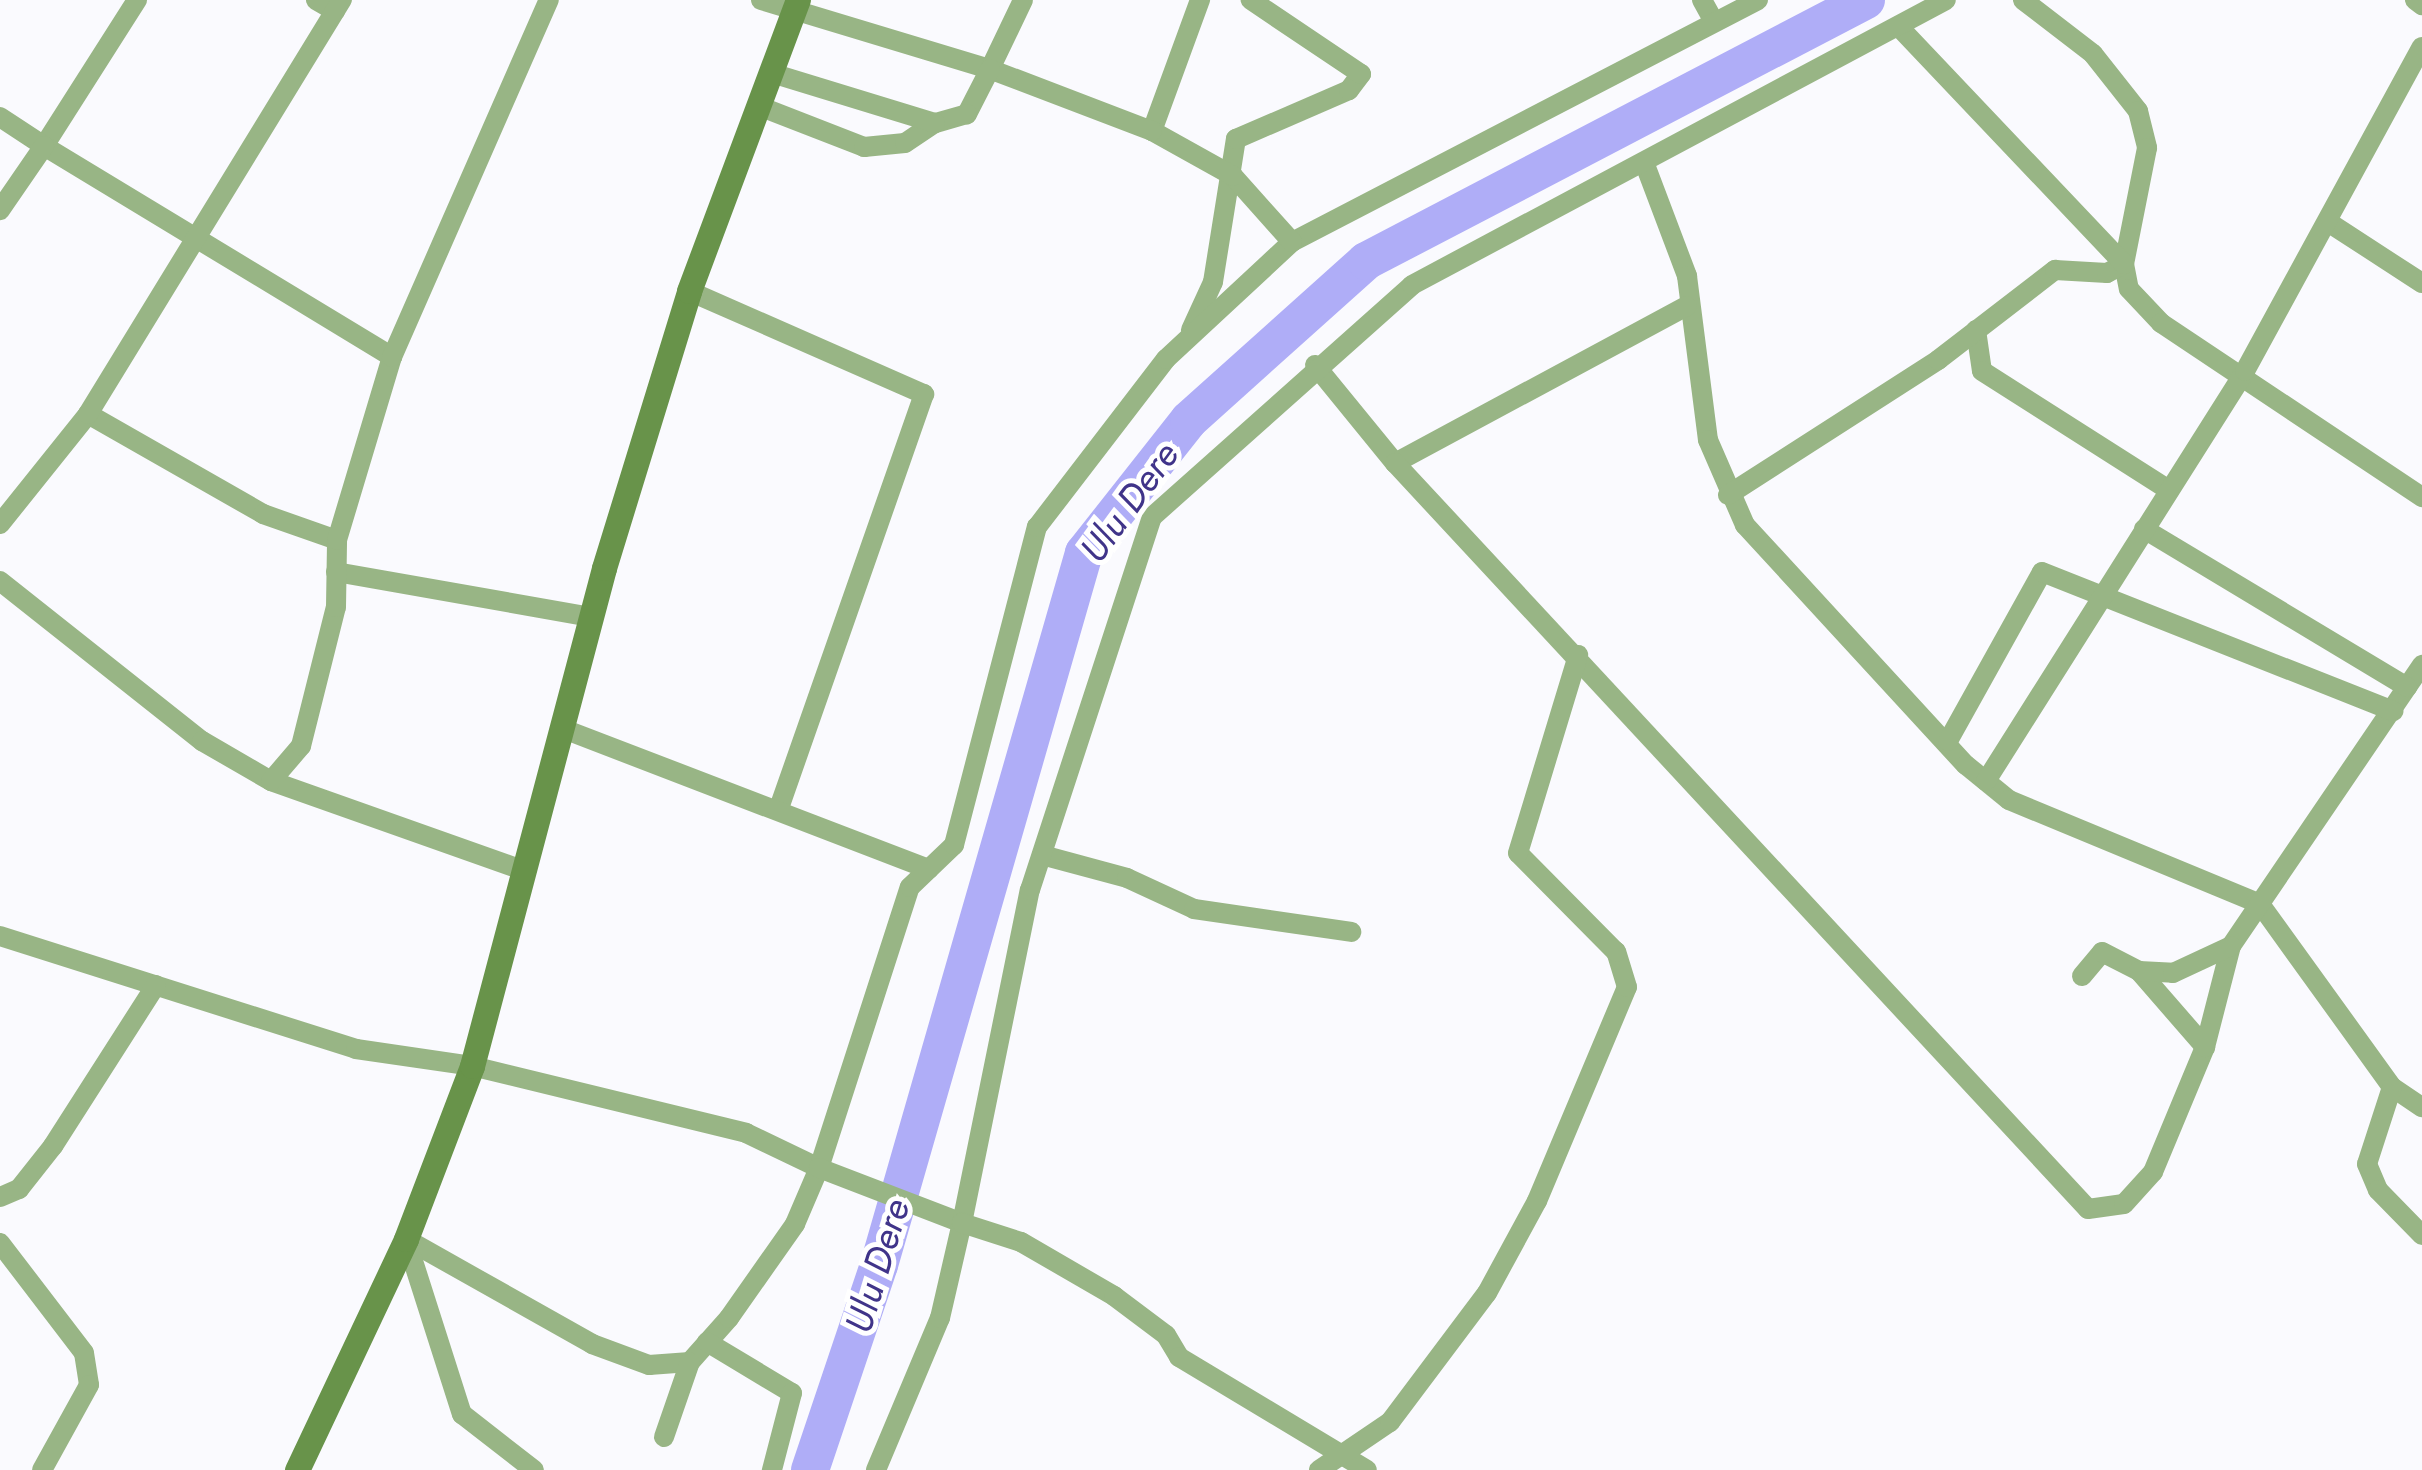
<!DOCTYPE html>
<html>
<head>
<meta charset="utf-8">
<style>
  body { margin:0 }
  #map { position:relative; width:2422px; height:1470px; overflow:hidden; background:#fafafe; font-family:Jost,sans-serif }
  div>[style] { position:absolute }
  .river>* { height:38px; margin:-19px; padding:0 19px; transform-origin:19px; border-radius:19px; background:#afadf7 }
  .minor>* { height:20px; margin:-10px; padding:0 10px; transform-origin:10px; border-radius:10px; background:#98b585 }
  .secondary>* { height:25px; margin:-12.5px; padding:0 12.5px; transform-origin:12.5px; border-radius:12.5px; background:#68934a }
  span { translate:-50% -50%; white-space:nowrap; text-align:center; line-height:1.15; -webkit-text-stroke:10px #fff; paint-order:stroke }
  .water-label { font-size:38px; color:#403489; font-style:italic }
</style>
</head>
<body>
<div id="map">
  <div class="river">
    <div style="left:810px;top:1470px;width:216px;rotate:-71.4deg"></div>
    <div style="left:879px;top:1265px;width:741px;rotate:-73.94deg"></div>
    <div style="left:1084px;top:553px;width:169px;rotate:-51.7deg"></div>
    <div style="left:1189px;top:420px;width:238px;rotate:-41.9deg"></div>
    <div style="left:1366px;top:261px;width:564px;rotate:-27.56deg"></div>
  </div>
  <div class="minor">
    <div style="left:137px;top:0;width:173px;rotate:122.5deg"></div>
    <div style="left:44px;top:146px;width:407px;rotate:31.2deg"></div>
    <div style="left:316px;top:0;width:22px;rotate:30deg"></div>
    <div style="left:761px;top:0;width:239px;rotate:16.8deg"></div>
    <div style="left:990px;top:69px;width:76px;rotate:-64.4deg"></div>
    <div style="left:1702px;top:0;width:25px;rotate:61deg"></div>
    <div style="left:2023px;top:0;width:88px;rotate:37.6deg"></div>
    <div style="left:2093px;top:54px;width:73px;rotate:51.7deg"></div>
    <div style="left:2138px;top:111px;width:38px;rotate:76deg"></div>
    <div style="left:2147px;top:148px;width:118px;rotate:101.2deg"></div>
    <div style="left:2124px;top:264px;width:25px;rotate:79deg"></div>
    <div style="left:2129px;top:289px;width:47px;rotate:46.7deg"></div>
    <div style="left:2161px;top:323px;width:314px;rotate:33.7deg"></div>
    <div style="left:2415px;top:0;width:9px;rotate:36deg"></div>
    <div style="left:759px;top:106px;width:113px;rotate:21.3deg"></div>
    <div style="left:864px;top:147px;width:41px;rotate:-5.6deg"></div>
    <div style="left:905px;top:143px;width:36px;rotate:-34deg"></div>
    <div style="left:0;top:117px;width:53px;rotate:33.4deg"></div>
    <div style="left:44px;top:146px;width:78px;rotate:124.5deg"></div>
    <div style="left:1152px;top:131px;width:140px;rotate:-69.9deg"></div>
    <div style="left:1644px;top:162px;width:122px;rotate:69.3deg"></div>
    <div style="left:1687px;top:276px;width:165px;rotate:82.7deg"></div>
    <div style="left:1708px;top:440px;width:93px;rotate:66.5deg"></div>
    <div style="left:1745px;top:525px;width:326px;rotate:47.4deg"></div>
    <div style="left:1966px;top:765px;width:55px;rotate:39.1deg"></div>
    <div style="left:2009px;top:800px;width:272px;rotate:22.5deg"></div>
    <div style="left:2260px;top:904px;width:226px;rotate:54.2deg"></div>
    <div style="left:2392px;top:1087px;width:36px;rotate:34deg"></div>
    <div style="left:2328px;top:222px;width:112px;rotate:33deg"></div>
    <div style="left:1292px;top:242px;width:525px;rotate:-27.44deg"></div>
    <div style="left:689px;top:291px;width:257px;rotate:23.7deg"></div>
    <div style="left:924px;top:394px;width:438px;rotate:109.3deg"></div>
    <div style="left:1191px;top:330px;width:53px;rotate:-65.4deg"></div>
    <div style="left:1213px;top:282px;width:145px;rotate:-80.9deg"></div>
    <div style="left:1236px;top:139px;width:123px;rotate:-23.4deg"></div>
    <div style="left:1349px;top:90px;width:20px;rotate:-53deg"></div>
    <div style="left:1361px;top:74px;width:133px;rotate:-146.1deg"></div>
    <div style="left:1976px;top:330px;width:41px;rotate:81.7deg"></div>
    <div style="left:1982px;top:371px;width:222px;rotate:32.5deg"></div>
    <div style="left:1315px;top:365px;width:127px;rotate:50.8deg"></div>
    <div style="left:1395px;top:463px;width:331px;rotate:-28.3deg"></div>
    <div style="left:88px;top:414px;width:202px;rotate:29.7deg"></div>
    <div style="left:263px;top:514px;width:78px;rotate:19.4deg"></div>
    <div style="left:1395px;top:463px;width:1018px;rotate:47.11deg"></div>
    <div style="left:2088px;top:1209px;width:36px;rotate:-8deg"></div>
    <div style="left:2124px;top:1204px;width:43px;rotate:-47.8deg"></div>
    <div style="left:2153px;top:1172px;width:135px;rotate:-67.4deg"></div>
    <div style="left:2205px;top:1047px;width:104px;rotate:-75.6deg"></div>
    <div style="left:2231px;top:946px;width:340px;rotate:-55.8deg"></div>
    <div style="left:1728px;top:495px;width:250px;rotate:-32.7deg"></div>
    <div style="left:1938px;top:360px;width:148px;rotate:-37.6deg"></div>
    <div style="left:2055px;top:270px;width:52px;rotate:3.3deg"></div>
    <div style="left:2107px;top:273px;width:19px;rotate:-28deg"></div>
    <div style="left:2124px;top:264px;width:328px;rotate:-133.5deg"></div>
    <div style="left:0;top:524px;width:141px;rotate:-51.3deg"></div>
    <div style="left:88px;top:414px;width:486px;rotate:-58.5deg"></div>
    <div style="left:2144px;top:529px;width:307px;rotate:31deg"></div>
    <div style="left:336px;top:572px;width:258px;rotate:10deg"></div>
    <div style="left:0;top:581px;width:258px;rotate:38.4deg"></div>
    <div style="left:202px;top:741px;width:80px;rotate:30.1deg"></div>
    <div style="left:271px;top:781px;width:267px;rotate:19.5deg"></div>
    <div style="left:561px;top:728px;width:394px;rotate:21deg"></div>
    <div style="left:1948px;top:741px;width:193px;rotate:-60.9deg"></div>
    <div style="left:2042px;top:572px;width:378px;rotate:21.6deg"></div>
    <div style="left:271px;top:781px;width:46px;rotate:-49.4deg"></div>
    <div style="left:301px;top:746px;width:143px;rotate:-75.9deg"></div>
    <div style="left:336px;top:607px;width:67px;rotate:-89.1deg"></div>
    <div style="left:337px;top:540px;width:191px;rotate:-73.3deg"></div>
    <div style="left:392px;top:357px;width:390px;rotate:-66.3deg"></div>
    <div style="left:1986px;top:781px;width:485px;rotate:-57.7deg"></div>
    <div style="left:2245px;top:371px;width:369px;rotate:-61.4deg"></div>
    <div style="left:1042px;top:855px;width:88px;rotate:15.1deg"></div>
    <div style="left:1127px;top:878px;width:74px;rotate:24.8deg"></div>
    <div style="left:1194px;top:909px;width:159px;rotate:8.3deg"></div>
    <div style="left:0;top:936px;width:374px;rotate:17.6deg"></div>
    <div style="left:356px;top:1049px;width:117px;rotate:8.3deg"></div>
    <div style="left:472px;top:1066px;width:282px;rotate:13.7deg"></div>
    <div style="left:746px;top:1133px;width:81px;rotate:25.6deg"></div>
    <div style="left:819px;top:1168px;width:295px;rotate:-72.1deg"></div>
    <div style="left:910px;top:887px;width:61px;rotate:-43.7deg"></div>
    <div style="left:954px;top:845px;width:329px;rotate:-75.4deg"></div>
    <div style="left:1037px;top:527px;width:212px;rotate:-52.5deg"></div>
    <div style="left:1166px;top:359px;width:172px;rotate:-42.9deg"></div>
    <div style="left:1292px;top:242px;width:89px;rotate:-131.8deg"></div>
    <div style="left:1233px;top:176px;width:93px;rotate:-150.9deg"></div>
    <div style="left:1152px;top:131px;width:173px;rotate:-159.1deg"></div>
    <div style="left:990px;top:69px;width:51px;rotate:117.1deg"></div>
    <div style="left:967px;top:114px;width:33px;rotate:164deg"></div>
    <div style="left:935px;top:123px;width:171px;rotate:-163deg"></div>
    <div style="left:2139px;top:971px;width:101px;rotate:49deg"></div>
    <div style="left:2082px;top:976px;width:31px;rotate:-50deg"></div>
    <div style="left:2102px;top:952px;width:42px;rotate:27.2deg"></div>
    <div style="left:2139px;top:971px;width:34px;rotate:3deg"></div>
    <div style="left:2173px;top:973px;width:64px;rotate:-25deg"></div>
    <div style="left:2392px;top:1087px;width:81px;rotate:108deg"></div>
    <div style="left:2367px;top:1164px;width:28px;rotate:67deg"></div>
    <div style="left:2378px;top:1190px;width:63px;rotate:45.6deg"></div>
    <div style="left:0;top:1197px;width:21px;rotate:-23deg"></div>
    <div style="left:19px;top:1189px;width:55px;rotate:-51.7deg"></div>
    <div style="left:53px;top:1146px;width:191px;rotate:-57.4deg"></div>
    <div style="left:406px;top:1239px;width:214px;rotate:29.4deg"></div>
    <div style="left:592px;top:1344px;width:61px;rotate:20.2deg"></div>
    <div style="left:649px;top:1365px;width:41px;rotate:-4.2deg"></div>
    <div style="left:690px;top:1362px;width:59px;rotate:-48.4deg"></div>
    <div style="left:729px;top:1318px;width:115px;rotate:-54.9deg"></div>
    <div style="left:795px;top:1224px;width:61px;rotate:-66.8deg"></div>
    <div style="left:819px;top:1168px;width:153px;rotate:21deg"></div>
    <div style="left:962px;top:1223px;width:340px;rotate:-78.5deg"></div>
    <div style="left:1030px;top:890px;width:392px;rotate:-71.9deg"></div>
    <div style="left:1152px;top:517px;width:348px;rotate:-41.7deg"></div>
    <div style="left:1412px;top:285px;width:605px;rotate:-28.09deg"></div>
    <div style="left:406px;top:1239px;width:184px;rotate:72.3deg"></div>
    <div style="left:462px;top:1414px;width:91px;rotate:37.9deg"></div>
    <div style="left:0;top:1243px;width:138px;rotate:52.6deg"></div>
    <div style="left:84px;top:1353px;width:32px;rotate:81deg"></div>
    <div style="left:89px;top:1385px;width:97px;rotate:118.9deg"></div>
    <div style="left:707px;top:1342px;width:99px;rotate:31deg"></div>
    <div style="left:792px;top:1393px;width:80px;rotate:104.6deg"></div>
    <div style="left:664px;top:1437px;width:79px;rotate:-70.9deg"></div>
    <div style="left:876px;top:1470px;width:165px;rotate:-67.2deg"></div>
    <div style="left:940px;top:1318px;width:98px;rotate:-77deg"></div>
    <div style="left:962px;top:1223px;width:62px;rotate:17.9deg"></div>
    <div style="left:1021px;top:1242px;width:108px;rotate:30.1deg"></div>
    <div style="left:1114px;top:1296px;width:65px;rotate:36.9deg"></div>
    <div style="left:1166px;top:1335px;width:26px;rotate:59deg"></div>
    <div style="left:1179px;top:1357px;width:219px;rotate:31deg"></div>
    <div style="left:1319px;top:1470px;width:86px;rotate:-34.1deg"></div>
    <div style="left:1390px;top:1422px;width:161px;rotate:-53.1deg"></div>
    <div style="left:1487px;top:1293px;width:105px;rotate:-61.5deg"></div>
    <div style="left:1537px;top:1201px;width:232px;rotate:-67.2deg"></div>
    <div style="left:1627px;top:987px;width:37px;rotate:-107deg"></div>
    <div style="left:1616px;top:952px;width:139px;rotate:-134.7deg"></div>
    <div style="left:1518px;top:853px;width:207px;rotate:-73.1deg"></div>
  </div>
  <div class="secondary">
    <div style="left:297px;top:1470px;width:255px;rotate:-64.7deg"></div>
    <div style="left:406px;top:1239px;width:185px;rotate:-69.1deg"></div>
    <div style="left:472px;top:1066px;width:515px;rotate:-75.15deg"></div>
    <div style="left:604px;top:568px;width:290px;rotate:-72.9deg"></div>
    <div style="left:689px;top:291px;width:311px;rotate:-69.5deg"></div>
  </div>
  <div class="water-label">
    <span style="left:1129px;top:502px;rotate:-54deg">Ulu Dere</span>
    <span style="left:877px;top:1266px;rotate:-73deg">Ulu Dere</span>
  </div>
</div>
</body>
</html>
